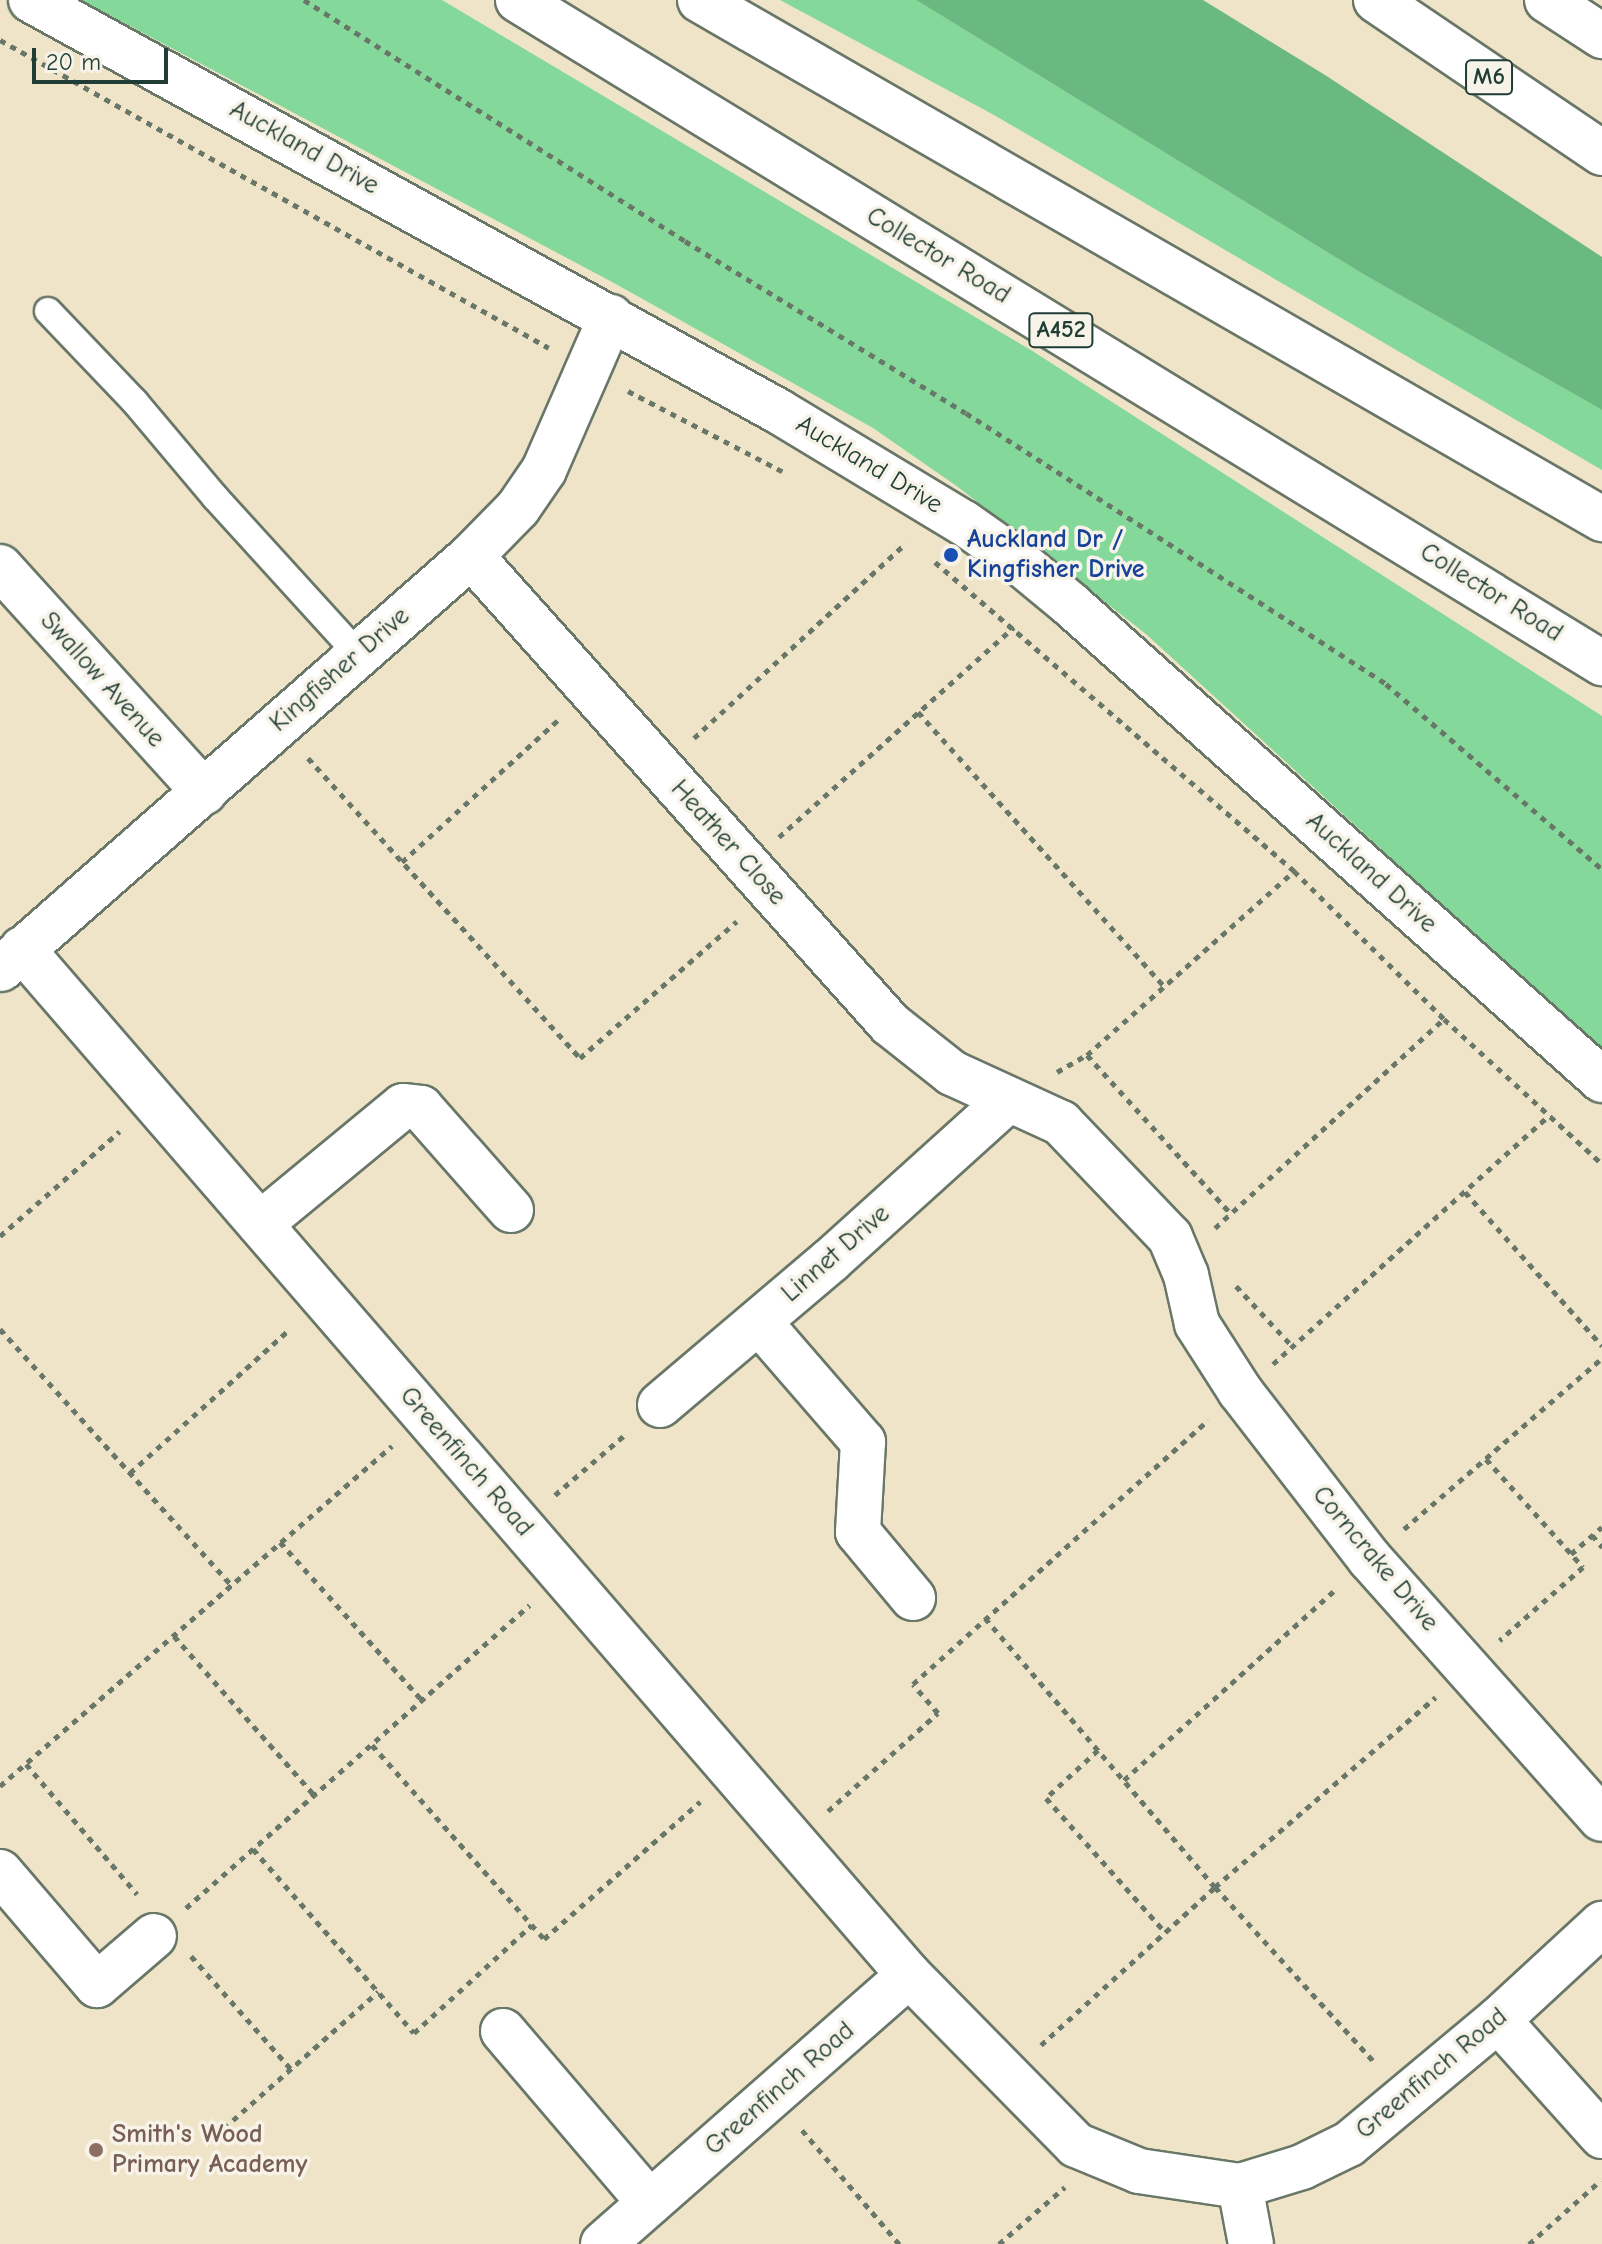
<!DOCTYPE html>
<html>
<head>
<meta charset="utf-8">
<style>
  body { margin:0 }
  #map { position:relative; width:1602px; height:2244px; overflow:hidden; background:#efe4c8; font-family:"Comic Neue",sans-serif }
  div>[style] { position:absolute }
  .green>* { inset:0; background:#83d89a }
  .forest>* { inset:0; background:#6ab882 }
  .path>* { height:5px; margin-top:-2.5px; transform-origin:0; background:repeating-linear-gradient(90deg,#687768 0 6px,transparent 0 12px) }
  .roads { filter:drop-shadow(2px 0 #687768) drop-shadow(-2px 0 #687768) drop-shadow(0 2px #687768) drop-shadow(0 -2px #687768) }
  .lane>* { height:26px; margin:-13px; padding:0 13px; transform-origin:13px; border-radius:13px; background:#fff }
  .street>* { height:44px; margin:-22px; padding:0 22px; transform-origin:22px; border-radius:22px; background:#fff }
  .secondary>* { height:44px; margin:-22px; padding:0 22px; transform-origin:22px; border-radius:22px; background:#fff }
  .highway>* { height:44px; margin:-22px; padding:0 22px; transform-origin:22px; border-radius:22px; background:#fff }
  .dots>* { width:22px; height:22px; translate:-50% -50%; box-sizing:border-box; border:4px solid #f7f3e8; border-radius:50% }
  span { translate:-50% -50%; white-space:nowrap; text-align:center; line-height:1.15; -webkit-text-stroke:7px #f7f3e8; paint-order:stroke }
  .shield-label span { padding:2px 6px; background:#f7f3e8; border:2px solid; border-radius:6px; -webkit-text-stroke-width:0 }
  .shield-label { font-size:24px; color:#1f3d34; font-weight:700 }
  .street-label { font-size:26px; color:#1f3d34 }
  .transit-label { font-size:26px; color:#164399; font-weight:700 }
  .left { translate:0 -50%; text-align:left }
  .education-label { font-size:26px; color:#785e54; font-weight:700 }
  .scale { position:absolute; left:32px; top:48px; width:136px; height:36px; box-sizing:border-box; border:4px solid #1f3d34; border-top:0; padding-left:10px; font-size:24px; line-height:28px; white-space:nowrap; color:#1f3d34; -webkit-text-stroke:6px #f7f3e8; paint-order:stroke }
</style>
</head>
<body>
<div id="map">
  <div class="green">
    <div style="clip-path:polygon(81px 0,442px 0,1034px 352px,1602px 716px,1602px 1051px,1146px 634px,958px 487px,873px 428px,614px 283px)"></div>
    <div style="clip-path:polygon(780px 0,916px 0,1363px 274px,1602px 410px,1602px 470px,994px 115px)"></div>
  </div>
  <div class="forest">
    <div style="clip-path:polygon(916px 0,1203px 0,1325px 75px,1602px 257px,1602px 410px,1363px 274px)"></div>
  </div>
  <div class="path">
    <div style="left:304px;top:0;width:451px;rotate:32.3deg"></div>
    <div style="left:685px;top:241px;width:329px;rotate:31.5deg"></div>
    <div style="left:966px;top:413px;width:500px;rotate:32.8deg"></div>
    <div style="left:1386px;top:684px;width:284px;rotate:40.6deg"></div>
    <div style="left:0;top:40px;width:629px;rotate:29.29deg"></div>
    <div style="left:628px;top:391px;width:174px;rotate:27.5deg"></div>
    <div style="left:935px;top:562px;width:474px;rotate:40.7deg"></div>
    <div style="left:1294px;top:871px;width:211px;rotate:44.6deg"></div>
    <div style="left:1444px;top:1019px;width:214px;rotate:42.5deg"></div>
    <div style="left:918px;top:712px;width:370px;rotate:48.1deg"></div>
    <div style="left:694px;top:738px;width:288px;rotate:-42.6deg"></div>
    <div style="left:308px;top:758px;width:405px;rotate:47.8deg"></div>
    <div style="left:580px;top:1058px;width:208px;rotate:-41.1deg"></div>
    <div style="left:779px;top:837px;width:315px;rotate:-41.8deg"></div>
    <div style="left:402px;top:862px;width:211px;rotate:-42.3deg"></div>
    <div style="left:1087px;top:1055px;width:215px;rotate:47.8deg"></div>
    <div style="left:1057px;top:1072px;width:34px;rotate:-30deg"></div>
    <div style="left:1087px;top:1055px;width:277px;rotate:-41.6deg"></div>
    <div style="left:1465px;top:1192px;width:206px;rotate:48.3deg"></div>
    <div style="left:1215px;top:1228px;width:310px;rotate:-42.4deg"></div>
    <div style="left:0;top:1236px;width:159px;rotate:-41.2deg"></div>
    <div style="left:1236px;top:1286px;width:83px;rotate:46.9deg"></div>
    <div style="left:0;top:1329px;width:345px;rotate:47.9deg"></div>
    <div style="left:1273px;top:1364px;width:369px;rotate:-42deg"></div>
    <div style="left:1486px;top:1459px;width:145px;rotate:48.1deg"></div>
    <div style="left:1583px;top:1567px;width:111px;rotate:138.7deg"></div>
    <div style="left:130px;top:1473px;width:215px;rotate:-42deg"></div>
    <div style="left:555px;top:1495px;width:94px;rotate:-40.7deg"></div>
    <div style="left:1404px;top:1529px;width:262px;rotate:-40.8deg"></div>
    <div style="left:1592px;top:1535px;width:16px;rotate:50deg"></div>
    <div style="left:280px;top:1542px;width:212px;rotate:48.1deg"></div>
    <div style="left:1571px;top:1554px;width:41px;rotate:-41.1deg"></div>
    <div style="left:985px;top:1618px;width:354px;rotate:49.5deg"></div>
    <div style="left:1215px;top:1887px;width:291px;rotate:-40.7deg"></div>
    <div style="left:174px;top:1636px;width:212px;rotate:48.6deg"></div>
    <div style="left:372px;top:1745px;width:259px;rotate:48.4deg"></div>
    <div style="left:544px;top:1939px;width:208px;rotate:-41.3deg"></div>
    <div style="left:1098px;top:1750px;width:71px;rotate:137.3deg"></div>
    <div style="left:1046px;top:1798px;width:179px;rotate:48.4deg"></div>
    <div style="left:26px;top:1764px;width:171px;rotate:49.5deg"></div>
    <div style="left:1124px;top:1780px;width:287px;rotate:-42deg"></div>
    <div style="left:0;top:1786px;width:519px;rotate:-40.94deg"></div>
    <div style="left:828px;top:1811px;width:147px;rotate:-41.7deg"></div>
    <div style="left:938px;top:1713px;width:38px;rotate:-131deg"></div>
    <div style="left:913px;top:1684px;width:396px;rotate:-41.8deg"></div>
    <div style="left:253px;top:1849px;width:244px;rotate:48.8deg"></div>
    <div style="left:414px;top:2033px;width:160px;rotate:-42.5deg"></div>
    <div style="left:186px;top:1908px;width:458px;rotate:-41.4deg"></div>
    <div style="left:191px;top:1956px;width:151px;rotate:48.5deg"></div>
    <div style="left:1041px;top:2045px;width:235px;rotate:-42.2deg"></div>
    <div style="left:1215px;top:1887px;width:238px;rotate:47.7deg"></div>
    <div style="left:802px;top:2130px;width:150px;rotate:49.6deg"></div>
    <div style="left:206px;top:2144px;width:230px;rotate:-41.5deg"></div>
    <div style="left:999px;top:2244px;width:87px;rotate:-40.8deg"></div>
    <div style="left:1529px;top:2244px;width:96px;rotate:-41.6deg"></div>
  </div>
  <div class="roads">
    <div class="lane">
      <div style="left:48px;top:311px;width:126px;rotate:46.3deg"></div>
      <div style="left:135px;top:402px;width:124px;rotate:49.9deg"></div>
      <div style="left:215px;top:497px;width:212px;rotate:47.7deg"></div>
    </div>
    <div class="street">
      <div style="left:471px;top:556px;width:628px;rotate:48.16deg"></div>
      <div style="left:890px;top:1024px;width:79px;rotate:38.3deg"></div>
      <div style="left:952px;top:1073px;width:120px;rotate:24.6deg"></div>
      <div style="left:1061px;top:1123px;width:158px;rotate:46.3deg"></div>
      <div style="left:1170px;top:1237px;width:41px;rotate:67.2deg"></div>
      <div style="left:1186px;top:1275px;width:50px;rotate:77.3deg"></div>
      <div style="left:1197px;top:1324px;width:80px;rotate:57.3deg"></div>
      <div style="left:1240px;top:1391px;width:212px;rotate:52.3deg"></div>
      <div style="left:1370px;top:1559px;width:348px;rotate:48.3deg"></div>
      <div style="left:0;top:567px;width:304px;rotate:47.8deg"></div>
      <div style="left:22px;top:949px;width:1356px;rotate:49.16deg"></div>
      <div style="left:909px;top:1975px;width:238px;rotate:45.5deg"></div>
      <div style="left:1076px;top:2145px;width:68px;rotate:22.4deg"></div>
      <div style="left:1139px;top:2171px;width:102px;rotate:8.4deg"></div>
      <div style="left:1240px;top:2186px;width:65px;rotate:-17deg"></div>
      <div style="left:1302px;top:2167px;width:52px;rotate:-26.1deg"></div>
      <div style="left:1349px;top:2144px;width:194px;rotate:-39.8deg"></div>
      <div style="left:1498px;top:2020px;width:142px;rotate:-42.7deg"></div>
      <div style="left:1px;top:969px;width:626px;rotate:-41.31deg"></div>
      <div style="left:471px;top:556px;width:67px;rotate:-45.6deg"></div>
      <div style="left:518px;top:508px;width:46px;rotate:-55.6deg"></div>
      <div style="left:544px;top:470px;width:167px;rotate:-66.4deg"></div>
      <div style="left:260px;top:1224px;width:185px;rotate:-39.5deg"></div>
      <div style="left:403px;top:1106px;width:18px;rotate:6deg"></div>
      <div style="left:421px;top:1108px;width:136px;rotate:48.6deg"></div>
      <div style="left:759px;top:1322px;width:159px;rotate:49.1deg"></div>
      <div style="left:863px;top:1442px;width:90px;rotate:93.2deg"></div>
      <div style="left:858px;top:1532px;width:86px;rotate:50.2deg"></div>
      <div style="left:660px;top:1405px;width:224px;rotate:-40.3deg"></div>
      <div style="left:831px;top:1260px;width:239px;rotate:-42.1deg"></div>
      <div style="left:0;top:1872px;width:149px;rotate:49.4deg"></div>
      <div style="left:97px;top:1985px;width:75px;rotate:-40.7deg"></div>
      <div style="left:1498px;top:2020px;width:156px;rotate:48.1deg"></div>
      <div style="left:503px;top:2031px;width:226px;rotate:49.5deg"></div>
      <div style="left:1240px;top:2186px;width:59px;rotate:79.3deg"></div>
      <div style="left:603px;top:2244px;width:407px;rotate:-41.3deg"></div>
    </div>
    <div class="secondary">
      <div style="left:31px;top:0;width:853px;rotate:28.82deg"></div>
      <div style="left:778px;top:411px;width:217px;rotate:31.1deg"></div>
      <div style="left:964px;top:523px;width:66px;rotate:35.1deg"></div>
      <div style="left:1018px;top:561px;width:67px;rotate:39.6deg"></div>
      <div style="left:1070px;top:604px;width:714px;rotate:41.82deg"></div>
    </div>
    <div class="highway">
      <div style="left:518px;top:0;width:1271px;rotate:31.45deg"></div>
      <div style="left:700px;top:0;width:1041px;rotate:29.92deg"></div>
      <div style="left:1376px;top:0;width:273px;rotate:34.1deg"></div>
      <div style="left:1547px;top:0;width:66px;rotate:33.2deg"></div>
    </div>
  </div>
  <div class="dots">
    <div style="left:951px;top:555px;background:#1a4fb4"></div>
    <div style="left:96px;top:2150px;background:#8d6e63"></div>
  </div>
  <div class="shield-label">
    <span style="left:1489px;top:77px">M6</span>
    <span style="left:1061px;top:330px">A452</span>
  </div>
  <div class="street-label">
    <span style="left:304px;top:148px;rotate:29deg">Auckland Drive</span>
    <span style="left:938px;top:256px;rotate:31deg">Collector Road</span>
    <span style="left:869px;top:465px;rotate:31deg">Auckland Drive</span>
    <span style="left:1491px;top:593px;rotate:32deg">Collector Road</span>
    <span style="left:340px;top:670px;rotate:-41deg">Kingfisher Drive</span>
    <span style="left:102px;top:680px;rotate:48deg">Swallow Avenue</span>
    <span style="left:728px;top:843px;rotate:48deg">Heather Close</span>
    <span style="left:1371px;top:873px;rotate:42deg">Auckland Drive</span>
    <span style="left:836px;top:1254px;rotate:-41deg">Linnet Drive</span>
    <span style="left:466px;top:1462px;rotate:49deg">Greenfinch Road</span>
    <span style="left:1375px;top:1559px;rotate:50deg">Corncrake Drive</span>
    <span style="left:1432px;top:2074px;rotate:-40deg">Greenfinch Road</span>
    <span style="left:780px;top:2089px;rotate:-41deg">Greenfinch Road</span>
  </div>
  <div class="transit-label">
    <span class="left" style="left:967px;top:555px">Auckland Dr /<br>Kingfisher Drive</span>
  </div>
  <div class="education-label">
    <span class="left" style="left:112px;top:2150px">Smith's Wood<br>Primary Academy</span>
  </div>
  <div class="scale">20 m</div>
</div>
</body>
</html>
